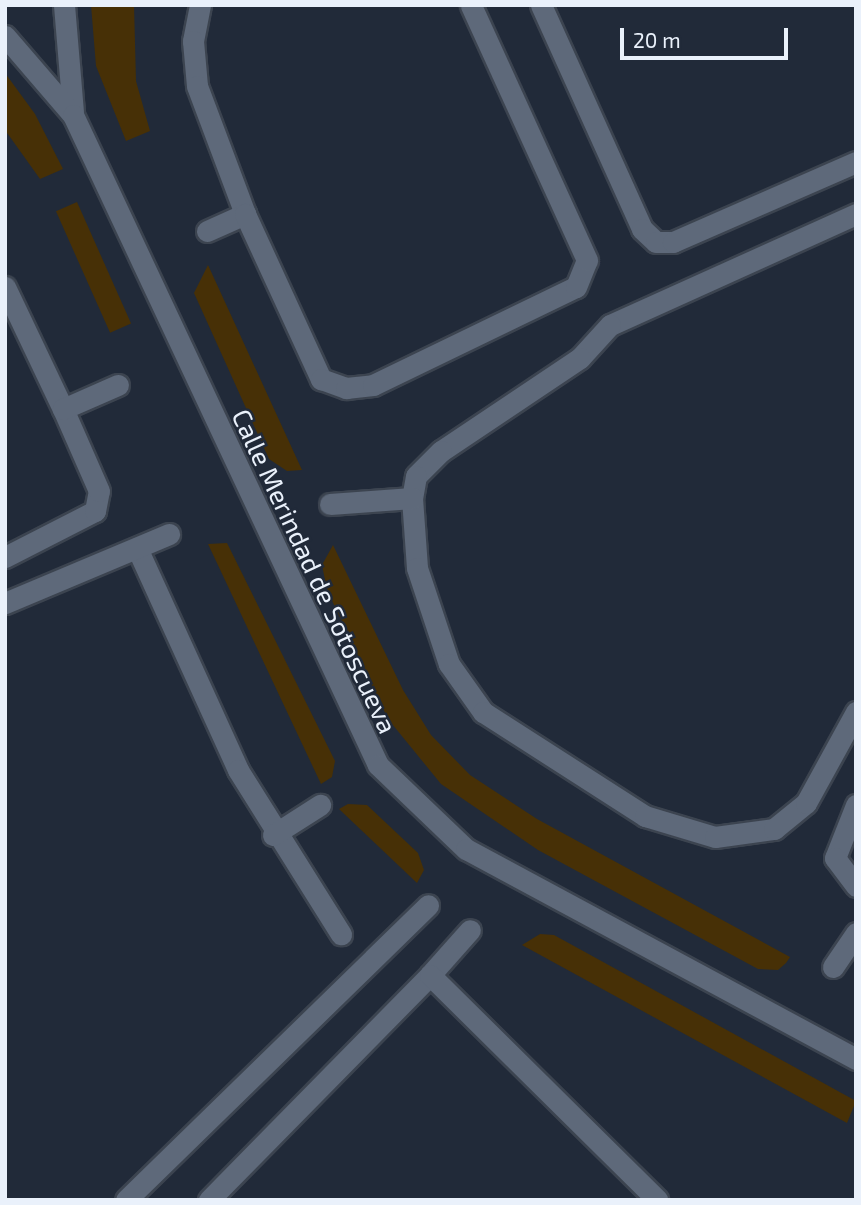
<!DOCTYPE html>
<html>
<head>
<meta charset="utf-8">
<style>
  body { margin:0 }
  #map { position:relative; width:861px; height:1205px; overflow:hidden; background:#212a39; font-family:"Exo 2",sans-serif }
  div>[style] { position:absolute }
  .green>* { inset:0; background:#473006; transform-origin:0 0 }
  .roads { filter:drop-shadow(2px 0 #3c4450) drop-shadow(-2px 0 #3c4450) drop-shadow(0 2px #3c4450) drop-shadow(0 -2px #3c4450) }
  .minor>* { height:21px; margin:-10.5px; padding:0 10.5px; transform-origin:10.5px; border-radius:10.5px; background:#5e697a }
  span { translate:-50% -50%; white-space:nowrap; text-align:center; line-height:1.15; -webkit-text-stroke:5px #212a39; paint-order:stroke }
  .street-label { font-size:26px; color:#eaf1fb }
  .frame { position:absolute; inset:0; border:7px solid #eaf1fb; pointer-events:none }
  .scale { position:absolute; left:620px; top:28px; width:168px; height:32px; box-sizing:border-box; border:4px solid #eaf1fb; border-top:0; padding-left:9px; font-size:21px; line-height:24px; white-space:nowrap; color:#eaf1fb; -webkit-text-stroke:5px #212a39; paint-order:stroke }
</style>
</head>
<body>
<div id="map">
  <div class="green">
    <div style="clip-path:polygon(91px 5px,134px 5px,136px 81px,150px 131px,126px 141px,96px 66px)"></div>
    <div style="clip-path:polygon(5px 73px,35px 114px,63px 169px,40px 179px,5px 130px)"></div>
    <div style="left:77px;top:202px;width:133px;height:23px;rotate:66deg"></div>
    <div style="clip-path:polygon(208px 265px,302px 470px,287px 471px,269px 459px,194px 293px)"></div>
    <div style="clip-path:polygon(227px 543px,335px 761px,332px 777px,321px 784px,208px 544px)"></div>
    <div style="clip-path:polygon(333px 545px,403px 690px,431px 735px,470px 775px,537px 819px,790px 957px,786px 963px,778px 970px,758px 969px,538px 850px,441px 784px,388px 719px,327px 590px,322px 565px)"></div>
    <div style="clip-path:polygon(348px 804px,367px 805px,418px 853px,424px 870px,417px 883px,339px 809px)"></div>
    <div style="clip-path:polygon(540px 934px,554px 935px,856px 1101px,847px 1123px,522px 945px)"></div>
  </div>
  <div class="roads">
    <div class="minor">
      <div style="left:64px;top:5px;width:107px;rotate:85.2deg"></div>
      <div style="left:200px;top:5px;width:37px;rotate:101deg"></div>
      <div style="left:193px;top:41px;width:45px;rotate:84.9deg"></div>
      <div style="left:197px;top:86px;width:137px;rotate:69.4deg"></div>
      <div style="left:541px;top:5px;width:246px;rotate:65.7deg"></div>
      <div style="left:642px;top:229px;width:19px;rotate:43deg"></div>
      <div style="left:656px;top:242px;width:17px"></div>
      <div style="left:673px;top:242px;width:200px;rotate:-23.6deg"></div>
      <div style="left:5px;top:36px;width:104px;rotate:49.3deg"></div>
      <div style="left:73px;top:115px;width:718px;rotate:64.86deg"></div>
      <div style="left:378px;top:765px;width:122px;rotate:43.7deg"></div>
      <div style="left:466px;top:849px;width:443px;rotate:28.3deg"></div>
      <div style="left:856px;top:214px;width:270px;rotate:155.7deg"></div>
      <div style="left:610px;top:325px;width:45px;rotate:132.3deg"></div>
      <div style="left:580px;top:358px;width:167px;rotate:146.2deg"></div>
      <div style="left:441px;top:451px;width:35px;rotate:135deg"></div>
      <div style="left:416px;top:476px;width:22px;rotate:100deg"></div>
      <div style="left:412px;top:498px;width:70px;rotate:85.9deg"></div>
      <div style="left:417px;top:568px;width:101px;rotate:71.6deg"></div>
      <div style="left:449px;top:664px;width:59px;rotate:54.7deg"></div>
      <div style="left:483px;top:712px;width:193px;rotate:32.7deg"></div>
      <div style="left:645px;top:816px;width:73px;rotate:16.7deg"></div>
      <div style="left:715px;top:837px;width:60px;rotate:-7.7deg"></div>
      <div style="left:774px;top:829px;width:41px;rotate:-39.1deg"></div>
      <div style="left:806px;top:803px;width:104px;rotate:-61.2deg"></div>
      <div style="left:207px;top:231px;width:42px;rotate:-24.1deg"></div>
      <div style="left:245px;top:214px;width:182px;rotate:65.3deg"></div>
      <div style="left:321px;top:379px;width:27px;rotate:20deg"></div>
      <div style="left:346px;top:388px;width:27px;rotate:-6deg"></div>
      <div style="left:373px;top:385px;width:225px;rotate:-25.8deg"></div>
      <div style="left:576px;top:287px;width:29px;rotate:-68deg"></div>
      <div style="left:587px;top:260px;width:280px;rotate:-114.5deg"></div>
      <div style="left:5px;top:287px;width:135px;rotate:64.6deg"></div>
      <div style="left:330px;top:504px;width:82px;rotate:-4.2deg"></div>
      <div style="left:137px;top:548px;width:244px;rotate:65.5deg"></div>
      <div style="left:238px;top:770px;width:194px;rotate:57.9deg"></div>
      <div style="left:5px;top:557px;width:101px;rotate:-27.1deg"></div>
      <div style="left:95px;top:511px;width:20px;rotate:-79deg"></div>
      <div style="left:99px;top:491px;width:90px;rotate:-113.7deg"></div>
      <div style="left:63px;top:409px;width:60px;rotate:-23.6deg"></div>
      <div style="left:5px;top:603px;width:178px;rotate:-22.8deg"></div>
      <div style="left:856px;top:805px;width:57px;rotate:111.6deg"></div>
      <div style="left:835px;top:858px;width:35px;rotate:53deg"></div>
      <div style="left:273px;top:835px;width:56px;rotate:-32.6deg"></div>
      <div style="left:833px;top:967px;width:41px;rotate:-55.9deg"></div>
      <div style="left:430px;top:975px;width:60px;rotate:-48.4deg"></div>
      <div style="left:126px;top:1200px;width:422px;rotate:-44.3deg"></div>
      <div style="left:209px;top:1200px;width:315px;rotate:-45.5deg"></div>
      <div style="left:430px;top:975px;width:320px;rotate:44.7deg"></div>
    </div>
  </div>
  <div class="street-label">
    <span style="left:315px;top:571px;rotate:65deg">Calle Merindad de Sotoscueva</span>
  </div>
  <div class="frame"></div>
  <div class="scale">20 m</div>
</div>
</body>
</html>
